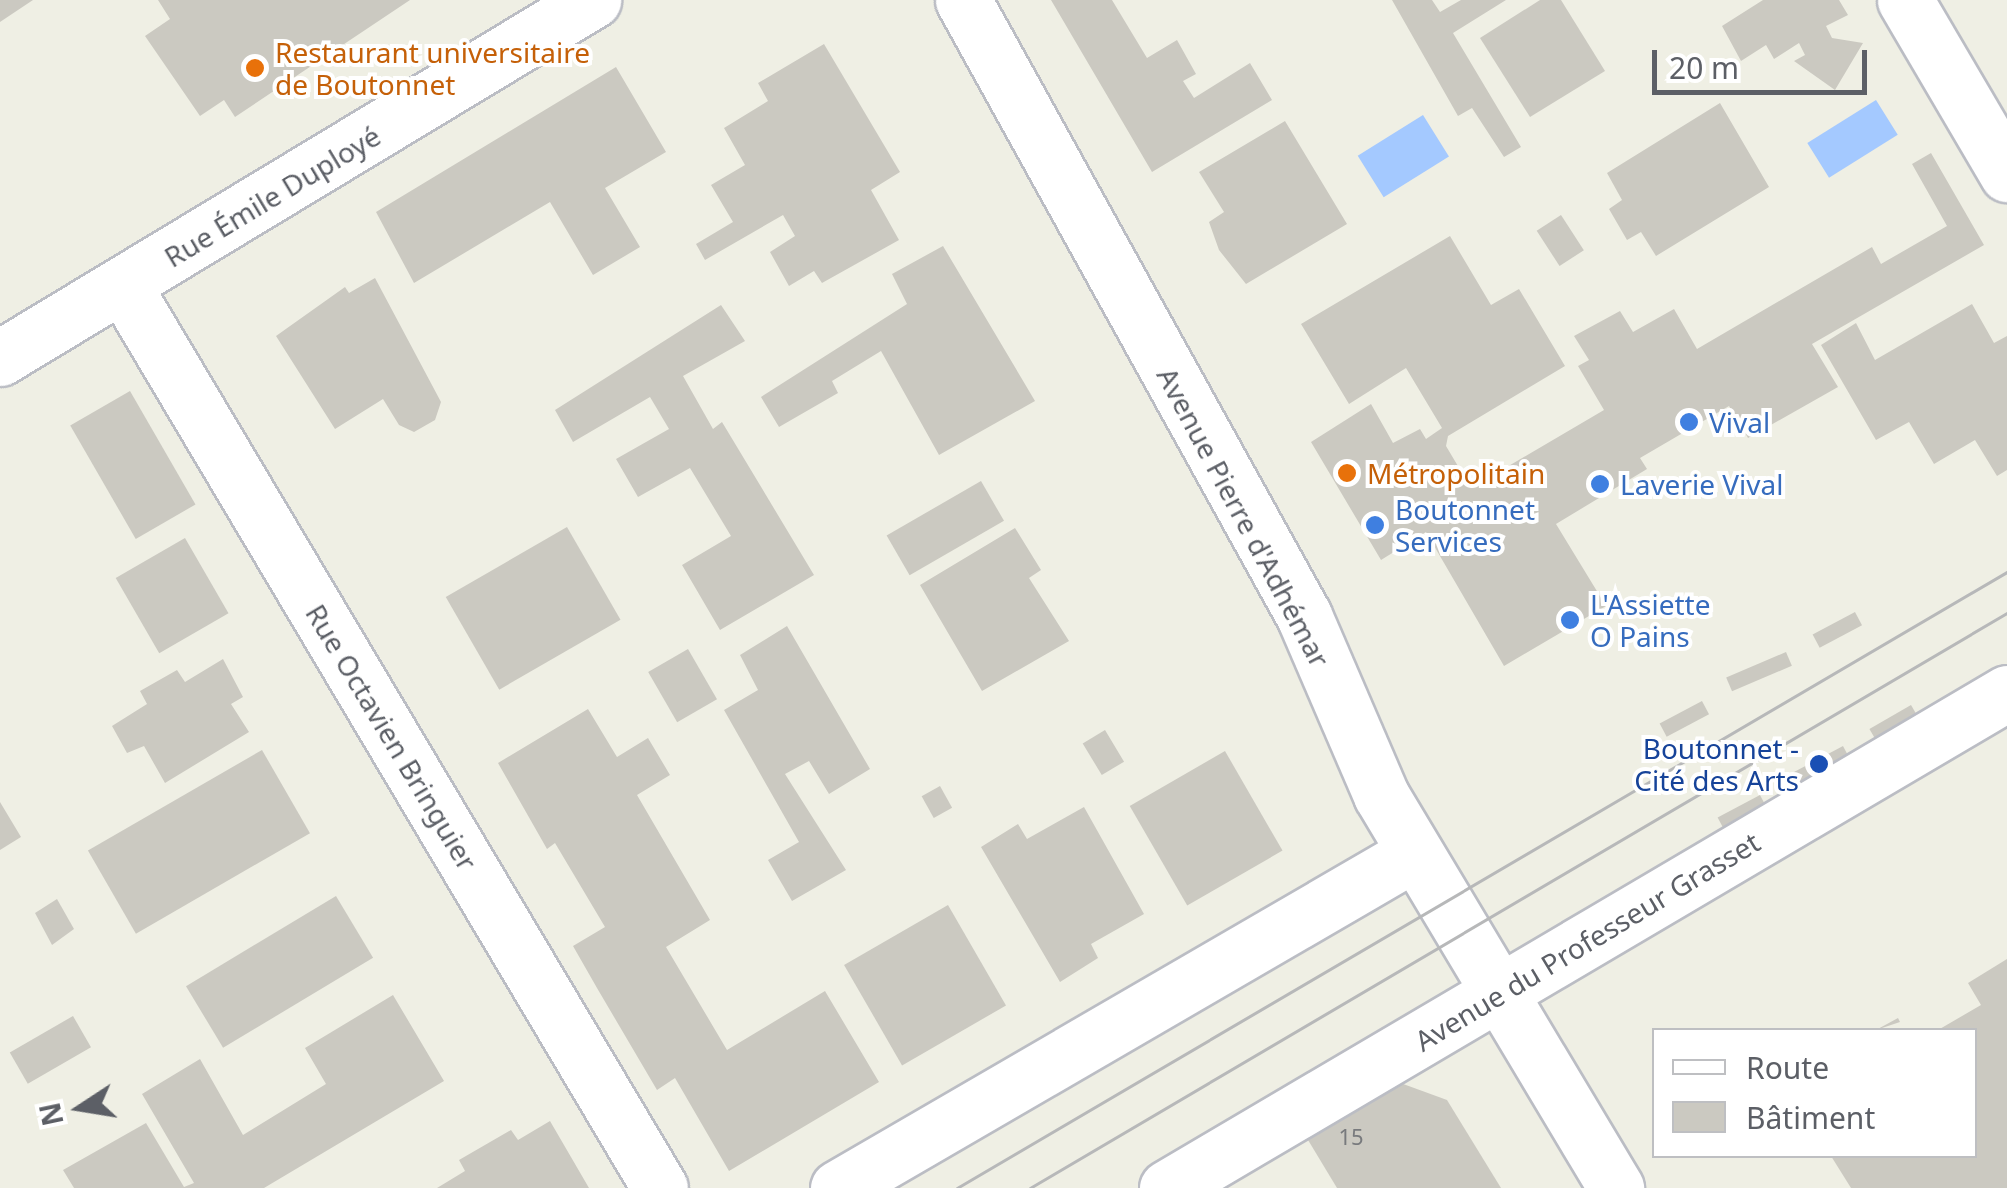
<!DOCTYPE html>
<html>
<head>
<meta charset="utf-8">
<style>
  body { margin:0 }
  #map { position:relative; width:2007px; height:1188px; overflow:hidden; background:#efefe4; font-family:"Noto Sans",sans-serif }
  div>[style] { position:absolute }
  .water>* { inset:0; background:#a4c9ff; transform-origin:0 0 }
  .building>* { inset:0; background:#cbc9c1; transform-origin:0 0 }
  .roads { filter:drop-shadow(2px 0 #bbbdc4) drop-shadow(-2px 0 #bbbdc4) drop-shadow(0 2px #bbbdc4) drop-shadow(0 -2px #bbbdc4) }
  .minor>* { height:55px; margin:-27.5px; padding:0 27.5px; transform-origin:27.5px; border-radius:27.5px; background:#fff }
  .tram>* { height:2.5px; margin:-1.25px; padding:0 1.25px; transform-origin:1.25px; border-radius:1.25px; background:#b7b8b9 }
  .dots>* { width:28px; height:28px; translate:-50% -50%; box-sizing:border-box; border:5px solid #fff; border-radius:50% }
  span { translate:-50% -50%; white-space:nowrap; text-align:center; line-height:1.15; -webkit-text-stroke:8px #fff; paint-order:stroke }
  .number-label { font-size:22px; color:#787a7d }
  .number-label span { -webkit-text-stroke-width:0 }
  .food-label { font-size:28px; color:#c56008 }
  .left { translate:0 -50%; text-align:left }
  .street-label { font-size:28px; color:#5c5f66 }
  .shop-label { font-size:28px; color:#366cbe }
  .transit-label { font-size:28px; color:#164399 }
  .right { translate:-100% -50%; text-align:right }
  .legend { position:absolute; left:1652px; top:1028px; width:325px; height:130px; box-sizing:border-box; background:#fff; border:2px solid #bebfc2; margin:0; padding:12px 18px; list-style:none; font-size:30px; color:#5c5f66 }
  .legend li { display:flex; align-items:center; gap:20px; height:50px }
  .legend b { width:50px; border:2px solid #bebfc2 }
  .north { position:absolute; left:30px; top:1058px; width:100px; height:100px; -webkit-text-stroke:8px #fff; paint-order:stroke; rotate:258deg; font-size:28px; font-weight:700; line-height:40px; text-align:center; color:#5c5f66 }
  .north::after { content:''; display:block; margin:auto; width:35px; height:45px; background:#5c5f66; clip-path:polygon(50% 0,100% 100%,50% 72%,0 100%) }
  .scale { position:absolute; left:1652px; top:50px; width:215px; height:45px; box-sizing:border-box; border:5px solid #5c5f66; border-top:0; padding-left:12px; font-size:30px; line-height:35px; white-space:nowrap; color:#5c5f66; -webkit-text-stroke:8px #fff; paint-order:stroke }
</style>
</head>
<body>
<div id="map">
  <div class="water">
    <div style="left:1876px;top:100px;width:41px;height:81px;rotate:58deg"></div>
    <div style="left:1423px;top:115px;width:49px;height:77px;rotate:58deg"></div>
  </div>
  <div class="building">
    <div style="clip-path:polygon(0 0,33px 0,0 22px)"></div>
    <div style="clip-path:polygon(158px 0,410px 0,235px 117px,224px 100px,200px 116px,145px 36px,170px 19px)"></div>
    <div style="clip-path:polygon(1051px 0,1112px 0,1147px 58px,1177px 40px,1196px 74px,1183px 81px,1194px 98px,1250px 63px,1272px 100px,1152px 172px)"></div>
    <div style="clip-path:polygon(1392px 0,1432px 0,1440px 12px,1461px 0,1506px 0,1453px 33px,1521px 147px,1504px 157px,1472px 108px,1458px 116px)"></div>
    <div style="clip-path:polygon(1540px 0,1561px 0,1605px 71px,1530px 117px,1480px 38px)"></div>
    <div style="clip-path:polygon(1763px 0,1839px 0,1848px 15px,1826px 26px,1832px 38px,1863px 43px,1835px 90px,1794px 61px,1805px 55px,1799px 43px,1774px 59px,1766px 45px,1741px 61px,1722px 26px)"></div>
    <div style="clip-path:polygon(824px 44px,900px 172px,871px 190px,899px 240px,822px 283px,814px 271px,789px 286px,770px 252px,795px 236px,783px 215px,705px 260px,696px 244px,733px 222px,711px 185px,745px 165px,724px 128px,768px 101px,758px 83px)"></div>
    <div style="clip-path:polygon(616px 67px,666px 152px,605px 188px,640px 247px,593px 275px,550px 202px,414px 283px,376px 212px)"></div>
    <div style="clip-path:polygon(1720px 103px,1769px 187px,1656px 256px,1641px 232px,1627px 240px,1609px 209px,1622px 200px,1607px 173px)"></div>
    <div style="clip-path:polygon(1285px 121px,1347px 224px,1246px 284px,1219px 250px,1209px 222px,1224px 212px,1199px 172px)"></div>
    <div style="clip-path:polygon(1931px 153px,1984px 245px,1812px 344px,1838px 387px,1748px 438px,1729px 406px,1640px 458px,1647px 469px,1556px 524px,1606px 606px,1504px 666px,1426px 532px,1381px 560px,1311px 442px,1371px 404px,1393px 443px,1420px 429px,1426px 439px,1442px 428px,1406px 368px,1349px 404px,1301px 324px,1450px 236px,1491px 305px,1519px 289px,1565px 366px,1448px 436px,1446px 446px,1471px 488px,1604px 410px,1578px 366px,1589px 360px,1574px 336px,1620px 311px,1633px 332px,1674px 309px,1697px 349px,1872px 247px,1881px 264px,1947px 226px,1912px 164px)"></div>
    <div style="left:1561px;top:215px;width:42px;height:29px;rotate:57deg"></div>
    <div style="clip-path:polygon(943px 246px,1035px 401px,939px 455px,881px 351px,832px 381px,838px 393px,779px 427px,761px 397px,907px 304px,892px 274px)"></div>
    <div style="clip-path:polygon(375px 278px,441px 402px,435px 420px,414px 432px,399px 425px,383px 399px,335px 429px,276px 336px,345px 287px,349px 293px)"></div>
    <div style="clip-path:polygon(1972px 304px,1994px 343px,2007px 336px,2007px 470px,1997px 476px,1975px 440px,1934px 464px,1909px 422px,1876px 440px,1821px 345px,1856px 323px,1875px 360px)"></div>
    <div style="clip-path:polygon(721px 305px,745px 341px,683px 376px,713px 429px,722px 422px,814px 575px,720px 630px,682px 565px,731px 536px,690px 468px,638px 497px,616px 459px,669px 429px,650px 397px,573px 442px,555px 410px)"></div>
    <div style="left:130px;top:391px;width:131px;height:69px;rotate:60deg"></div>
    <div style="left:981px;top:481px;width:46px;height:109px;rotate:60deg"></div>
    <div style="left:567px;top:527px;width:107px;height:140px;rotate:60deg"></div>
    <div style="clip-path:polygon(1015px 528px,1041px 570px,1029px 578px,1069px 641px,982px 691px,920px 585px)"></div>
    <div style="left:185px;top:538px;width:87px;height:80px;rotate:60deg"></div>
    <div style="left:1855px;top:612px;width:15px;height:48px;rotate:62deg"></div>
    <div style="clip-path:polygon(787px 626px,870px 769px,829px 794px,809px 761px,785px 774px,846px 870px,792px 901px,768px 860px,799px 842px,724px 710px,758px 690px,740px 655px)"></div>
    <div style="left:688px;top:649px;width:58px;height:46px;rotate:60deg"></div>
    <div style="left:1786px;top:652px;width:15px;height:65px;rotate:67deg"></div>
    <div style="clip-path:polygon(223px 659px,243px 697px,231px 704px,249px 732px,165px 783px,144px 746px,127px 753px,112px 726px,147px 704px,140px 691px,177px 670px,185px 682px)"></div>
    <div style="left:1702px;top:701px;width:15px;height:48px;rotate:62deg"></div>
    <div style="left:1911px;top:705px;width:16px;height:48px;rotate:60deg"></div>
    <div style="clip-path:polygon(588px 709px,617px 757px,648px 738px,670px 775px,637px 795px,710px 920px,666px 947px,727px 1050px,825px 991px,879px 1082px,729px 1171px,675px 1078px,657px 1090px,597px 988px,573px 946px,605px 927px,555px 843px,547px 849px,498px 763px)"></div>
    <div style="left:1105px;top:730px;width:37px;height:26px;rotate:59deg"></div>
    <div style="left:1843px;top:746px;width:15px;height:64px;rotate:62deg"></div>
    <div style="left:262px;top:750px;width:96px;height:201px;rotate:60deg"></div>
    <div style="left:1225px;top:751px;width:115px;height:110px;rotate:60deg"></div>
    <div style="left:940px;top:786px;width:25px;height:21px;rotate:61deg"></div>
    <div style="left:1760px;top:795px;width:15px;height:48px;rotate:62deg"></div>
    <div style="clip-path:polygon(0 802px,21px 837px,0 850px)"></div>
    <div style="clip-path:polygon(1084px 807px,1144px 914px,1091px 944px,1098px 958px,1060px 982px,981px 847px,1018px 824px,1027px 839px)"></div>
    <div style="left:336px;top:896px;width:72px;height:175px;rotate:59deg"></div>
    <div style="clip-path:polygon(57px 899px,74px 929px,52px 945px,35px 913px)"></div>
    <div style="left:948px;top:905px;width:116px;height:120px;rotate:60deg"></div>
    <div style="clip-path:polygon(2007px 959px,2007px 1188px,1851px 1188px,1831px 1156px,1974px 1156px,1974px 1030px,1938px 1030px,1981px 1005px,1968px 983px)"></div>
    <div style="clip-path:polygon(393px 995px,444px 1081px,264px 1188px,74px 1188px,63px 1170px,146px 1123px,184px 1187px,194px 1183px,142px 1094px,200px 1059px,243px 1135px,326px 1084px,305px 1048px)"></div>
    <div style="left:73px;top:1016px;width:36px;height:73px;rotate:60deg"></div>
    <div style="clip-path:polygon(1898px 1018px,1900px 1022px,1876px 1030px)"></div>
    <div style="clip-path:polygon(1395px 1081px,1447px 1100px,1501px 1188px,1337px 1188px,1305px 1135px)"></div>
    <div style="clip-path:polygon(550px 1121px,589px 1188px,437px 1188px,465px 1171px,459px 1160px,511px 1130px,518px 1140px)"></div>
  </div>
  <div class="roads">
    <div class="minor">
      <div style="left:963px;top:0;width:704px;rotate:61.03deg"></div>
      <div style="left:1304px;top:616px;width:195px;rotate:66.7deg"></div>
      <div style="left:1381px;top:795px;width:458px;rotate:59.1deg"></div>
      <div style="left:1905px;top:0;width:202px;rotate:59.6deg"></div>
      <div style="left:124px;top:287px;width:1048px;rotate:59.25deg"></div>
      <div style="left:0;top:358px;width:693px;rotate:-31.12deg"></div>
      <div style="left:838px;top:1188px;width:667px;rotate:-30.14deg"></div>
      <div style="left:1167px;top:1188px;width:975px;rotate:-30.51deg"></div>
    </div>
  </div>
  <div class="tram">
    <div style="left:957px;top:1188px;width:1217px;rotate:-30.4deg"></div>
    <div style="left:1030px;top:1188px;width:1134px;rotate:-30.48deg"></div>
  </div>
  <div class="dots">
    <div style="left:255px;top:68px;background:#e8710a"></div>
    <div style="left:1689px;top:422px;background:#3f7fe0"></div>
    <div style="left:1347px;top:473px;background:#e8710a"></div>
    <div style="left:1600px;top:484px;background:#3f7fe0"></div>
    <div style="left:1375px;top:525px;background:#3f7fe0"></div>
    <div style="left:1570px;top:620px;background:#3f7fe0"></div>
    <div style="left:1819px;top:764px;background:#1a4fb4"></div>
  </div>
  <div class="number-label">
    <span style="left:1351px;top:1137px">15</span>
  </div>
  <div class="food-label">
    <span class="left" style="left:275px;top:68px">Restaurant universitaire<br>de Boutonnet</span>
    <span class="left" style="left:1367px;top:473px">Métropolitain</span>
  </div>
  <div class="street-label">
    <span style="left:272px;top:196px;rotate:-31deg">Rue Émile Duployé</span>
    <span style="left:1244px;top:517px;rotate:62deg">Avenue Pierre d'Adhémar</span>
    <span style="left:392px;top:737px;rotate:59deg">Rue Octavien Bringuier</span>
    <span style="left:1587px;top:941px;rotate:-31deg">Avenue du Professeur Grasset</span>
  </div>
  <div class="shop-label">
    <span class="left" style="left:1709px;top:422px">Vival</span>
    <span class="left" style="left:1620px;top:484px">Laverie Vival</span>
    <span class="left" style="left:1395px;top:525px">Boutonnet<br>Services</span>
    <span class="left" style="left:1590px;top:620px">L'Assiette<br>O Pains</span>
  </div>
  <div class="transit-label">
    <span class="right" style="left:1799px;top:764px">Boutonnet -<br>Cité des Arts</span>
  </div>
  <ul class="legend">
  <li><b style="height:12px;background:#fff"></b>Route</li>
  <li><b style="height:28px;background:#cbc9c1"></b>Bâtiment</li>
  </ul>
  <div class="north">N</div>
  <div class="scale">20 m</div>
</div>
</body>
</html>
